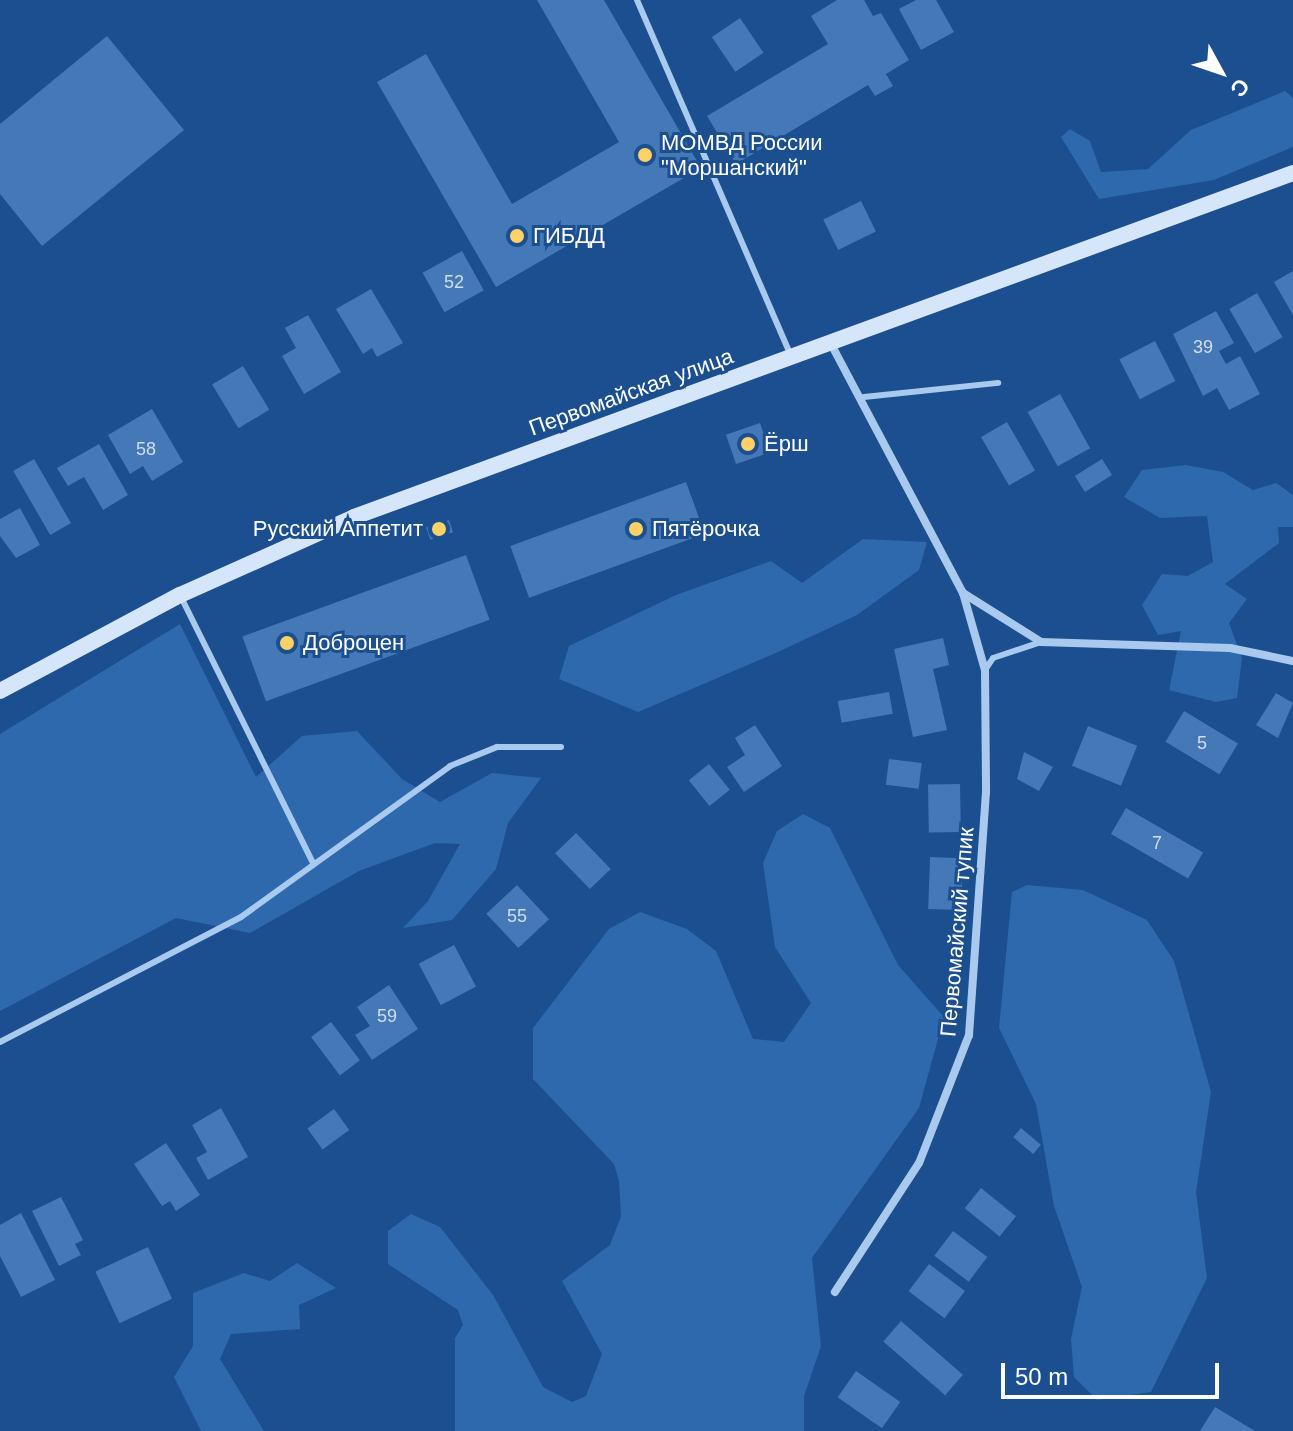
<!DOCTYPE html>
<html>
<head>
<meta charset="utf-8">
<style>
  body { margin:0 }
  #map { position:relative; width:1293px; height:1431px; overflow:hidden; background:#1b4f8f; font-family:Arial,sans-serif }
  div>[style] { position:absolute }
  .green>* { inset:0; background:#2e69ad }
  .building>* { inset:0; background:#4478b7; transform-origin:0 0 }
  .service>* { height:6px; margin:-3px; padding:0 3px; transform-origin:3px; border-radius:3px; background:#a9c9ee }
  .minor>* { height:8px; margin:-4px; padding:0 4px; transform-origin:4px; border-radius:4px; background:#a9c9ee }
  .secondary>* { height:16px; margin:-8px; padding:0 8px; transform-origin:8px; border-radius:8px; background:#d6e6fa }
  .dots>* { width:22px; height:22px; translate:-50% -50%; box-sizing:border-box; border:4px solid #1b4f8f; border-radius:50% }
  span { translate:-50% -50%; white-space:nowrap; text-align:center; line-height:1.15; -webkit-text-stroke:6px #1b4f8f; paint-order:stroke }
  .number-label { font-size:18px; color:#d0dded }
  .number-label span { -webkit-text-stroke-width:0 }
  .poi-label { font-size:22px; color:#fff }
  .left { translate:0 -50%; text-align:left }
  .right { translate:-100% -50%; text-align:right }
  .street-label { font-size:22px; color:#fff }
  .north { position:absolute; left:1181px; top:32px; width:80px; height:80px; -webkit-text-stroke:6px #1b4f8f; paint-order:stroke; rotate:130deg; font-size:22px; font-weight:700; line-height:32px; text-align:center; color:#fff }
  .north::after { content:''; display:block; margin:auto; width:28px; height:36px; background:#fff; clip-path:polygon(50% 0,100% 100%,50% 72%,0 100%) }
  .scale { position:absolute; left:1001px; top:1363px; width:218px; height:36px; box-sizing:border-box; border:4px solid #fff; border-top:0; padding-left:10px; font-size:24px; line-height:28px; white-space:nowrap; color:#fff; -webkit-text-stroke:6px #1b4f8f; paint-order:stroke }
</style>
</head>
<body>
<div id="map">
  <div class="green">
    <div style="clip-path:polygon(1285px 91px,1293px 98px,1293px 147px,1214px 180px,1099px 199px,1061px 137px,1070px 129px,1090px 141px,1101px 172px,1148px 169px,1191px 130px)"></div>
    <div style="clip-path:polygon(1186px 465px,1223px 472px,1253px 490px,1276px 483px,1293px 495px,1293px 527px,1278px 527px,1279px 543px,1225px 584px,1247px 599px,1229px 623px,1242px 658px,1237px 698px,1216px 702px,1169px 690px,1181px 631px,1158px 635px,1142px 605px,1162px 574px,1188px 576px,1213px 562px,1207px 516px,1160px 518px,1124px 497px,1142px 470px)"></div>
    <div style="clip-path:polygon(863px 539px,927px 542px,919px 570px,857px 615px,778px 652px,638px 712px,559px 679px,569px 646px,676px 595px,771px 561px,802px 583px)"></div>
    <div style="clip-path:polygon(180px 624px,256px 777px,302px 736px,357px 731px,402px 779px,440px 802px,492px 773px,541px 778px,508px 823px,496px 869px,452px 920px,403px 928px,428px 901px,460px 844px,435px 843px,359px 871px,250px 933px,176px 918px,0 1011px,0 734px)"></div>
    <div style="clip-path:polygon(803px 814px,830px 828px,898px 965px,944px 1017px,919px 1108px,812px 1258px,821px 1346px,804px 1396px,804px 1431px,455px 1431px,455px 1338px,463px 1325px,458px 1310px,388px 1264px,388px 1231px,411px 1214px,440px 1227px,493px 1295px,543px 1387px,572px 1402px,586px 1396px,602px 1354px,562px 1281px,610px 1245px,621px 1216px,619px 1181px,614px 1164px,533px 1079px,533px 1028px,609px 929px,640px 912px,687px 929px,716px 951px,753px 1039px,784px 1042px,811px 1003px,775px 947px,763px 863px,777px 831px)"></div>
    <div style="clip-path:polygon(1027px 885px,1083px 890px,1147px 920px,1174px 961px,1211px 1092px,1196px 1192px,1207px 1278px,1151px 1392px,1097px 1400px,1074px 1377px,1071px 1339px,1082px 1287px,1054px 1206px,1036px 1104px,999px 1028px,1012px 892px)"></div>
    <div style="clip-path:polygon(297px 1263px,336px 1288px,299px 1305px,300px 1329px,231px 1334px,220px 1359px,264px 1431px,201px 1431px,174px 1377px,193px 1346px,193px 1293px,244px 1273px,270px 1281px)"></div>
  </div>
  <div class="building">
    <div style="clip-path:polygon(537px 0,604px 0,701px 168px,496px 287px,377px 82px,426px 54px,512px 204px,619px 142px)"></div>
    <div style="clip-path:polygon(837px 0,864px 0,873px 16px,881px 13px,909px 60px,886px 74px,893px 86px,875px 96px,868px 85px,736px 164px,707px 116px,828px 44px,811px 16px)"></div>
    <div style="clip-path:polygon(916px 0,936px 0,954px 32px,921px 50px,899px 9px)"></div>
    <div style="left:740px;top:18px;width:42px;height:34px;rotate:56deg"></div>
    <div style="clip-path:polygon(107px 36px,184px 130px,42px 246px,0 194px,0 124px)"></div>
    <div style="left:861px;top:201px;width:34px;height:42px;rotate:64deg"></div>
    <div style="left:462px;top:251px;width:45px;height:45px;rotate:61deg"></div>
    <div style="clip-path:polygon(1293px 271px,1293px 315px,1274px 282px)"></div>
    <div style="clip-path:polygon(371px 289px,403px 343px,377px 357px,372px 348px,363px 354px,336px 309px)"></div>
    <div style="left:1257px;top:293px;width:51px;height:32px;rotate:60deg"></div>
    <div style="clip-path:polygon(1216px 311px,1234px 343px,1219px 351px,1226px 364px,1240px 356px,1260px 394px,1229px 410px,1217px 388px,1203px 396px,1173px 334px)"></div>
    <div style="clip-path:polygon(308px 315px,341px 372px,304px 394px,282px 356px,296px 348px,285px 328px)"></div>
    <div style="left:1155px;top:341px;width:45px;height:40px;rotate:63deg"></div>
    <div style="left:243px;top:366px;width:51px;height:36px;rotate:59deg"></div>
    <div style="left:1060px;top:394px;width:62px;height:37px;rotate:61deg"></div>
    <div style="clip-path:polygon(152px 409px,183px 462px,152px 481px,143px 466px,130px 474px,108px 435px)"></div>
    <div style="left:1007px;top:422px;width:56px;height:30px;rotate:60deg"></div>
    <div style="left:760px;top:423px;width:31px;height:36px;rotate:71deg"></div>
    <div style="clip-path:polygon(99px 444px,128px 495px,103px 510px,84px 477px,68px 486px,57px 468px)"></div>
    <div style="left:34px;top:459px;width:74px;height:24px;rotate:60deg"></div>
    <div style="left:1102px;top:459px;width:19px;height:32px;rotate:58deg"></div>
    <div style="left:686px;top:482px;width:55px;height:187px;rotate:70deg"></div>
    <div style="clip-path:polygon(20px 508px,40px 545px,16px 558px,0 536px,0 519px)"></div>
    <div style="left:449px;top:520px;width:13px;height:24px;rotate:72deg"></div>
    <div style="left:466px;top:555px;width:69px;height:238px;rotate:70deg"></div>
    <div style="clip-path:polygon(943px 638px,949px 665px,933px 669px,947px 730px,913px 737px,894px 649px)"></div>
    <div style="left:889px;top:692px;width:22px;height:52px;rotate:80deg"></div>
    <div style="clip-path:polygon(1276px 693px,1293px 703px,1278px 738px,1256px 725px)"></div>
    <div style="left:1184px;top:711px;width:63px;height:36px;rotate:31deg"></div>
    <div style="clip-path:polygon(755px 725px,782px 766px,744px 792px,727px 767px,745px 755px,735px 738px)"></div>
    <div style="left:1088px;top:726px;width:53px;height:43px;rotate:22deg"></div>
    <div style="clip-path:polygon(1024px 752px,1053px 767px,1039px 791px,1017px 779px)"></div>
    <div style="left:889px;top:759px;width:33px;height:26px;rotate:7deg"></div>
    <div style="left:709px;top:764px;width:33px;height:26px;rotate:51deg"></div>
    <div style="left:960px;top:784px;width:48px;height:32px;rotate:89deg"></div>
    <div style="left:1126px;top:808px;width:89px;height:30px;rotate:30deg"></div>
    <div style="left:576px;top:833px;width:50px;height:29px;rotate:46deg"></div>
    <div style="left:930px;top:857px;width:33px;height:52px;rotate:2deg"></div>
    <div style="left:517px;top:885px;width:47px;height:42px;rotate:47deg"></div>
    <div style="left:454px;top:945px;width:47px;height:40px;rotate:62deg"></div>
    <div style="clip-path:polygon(389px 985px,418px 1029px,372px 1060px,355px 1035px,370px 1026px,357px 1007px)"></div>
    <div style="left:331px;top:1022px;width:48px;height:25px;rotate:53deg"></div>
    <div style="clip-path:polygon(221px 1108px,248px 1157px,208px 1180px,196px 1158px,207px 1152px,192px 1125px)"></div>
    <div style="left:334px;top:1109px;width:26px;height:33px;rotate:54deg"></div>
    <div style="left:1021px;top:1128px;width:26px;height:12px;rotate:40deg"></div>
    <div style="clip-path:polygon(166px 1143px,200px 1195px,176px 1211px,170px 1201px,162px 1206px,134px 1164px)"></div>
    <div style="left:981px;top:1188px;width:45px;height:26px;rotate:39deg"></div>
    <div style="clip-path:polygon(61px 1197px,83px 1240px,75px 1244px,81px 1255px,59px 1266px,32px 1211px)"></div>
    <div style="clip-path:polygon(21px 1213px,55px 1280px,21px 1297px,0 1256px,0 1225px)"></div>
    <div style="left:953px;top:1231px;width:43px;height:31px;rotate:37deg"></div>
    <div style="left:148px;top:1247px;width:57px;height:58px;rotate:65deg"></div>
    <div style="left:929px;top:1264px;width:45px;height:34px;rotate:37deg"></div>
    <div style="left:901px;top:1321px;width:82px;height:27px;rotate:41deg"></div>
    <div style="left:856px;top:1371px;width:54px;height:32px;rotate:35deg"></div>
    <div style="clip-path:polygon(1215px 1407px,1255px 1431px,1200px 1431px)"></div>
  </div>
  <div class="service">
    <div style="left:637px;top:0;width:386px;rotate:66.6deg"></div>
    <div style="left:864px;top:397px;width:135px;rotate:-6deg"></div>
    <div style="left:180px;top:595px;width:299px;rotate:63.6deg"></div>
    <div style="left:985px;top:670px;width:14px;rotate:-56deg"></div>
    <div style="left:993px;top:658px;width:51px;rotate:-18.4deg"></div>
    <div style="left:0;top:1042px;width:271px;rotate:-27.4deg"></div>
    <div style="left:241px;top:917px;width:258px;rotate:-35.8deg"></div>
    <div style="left:450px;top:766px;width:51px;rotate:-22deg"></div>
    <div style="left:497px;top:747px;width:64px"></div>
  </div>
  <div class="minor">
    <div style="left:830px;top:342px;width:284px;rotate:62.1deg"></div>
    <div style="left:963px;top:593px;width:80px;rotate:74.1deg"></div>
    <div style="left:985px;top:670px;width:122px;rotate:89.5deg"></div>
    <div style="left:986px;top:792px;width:244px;rotate:94deg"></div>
    <div style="left:969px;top:1035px;width:137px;rotate:111.3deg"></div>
    <div style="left:919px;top:1163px;width:154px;rotate:123.1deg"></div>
    <div style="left:963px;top:593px;width:92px;rotate:32.1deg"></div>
    <div style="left:1041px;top:642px;width:189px;rotate:1.8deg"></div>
    <div style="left:1230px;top:648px;width:64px;rotate:11.7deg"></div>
  </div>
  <div class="secondary">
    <div style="left:0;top:691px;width:204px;rotate:-28.1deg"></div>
    <div style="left:180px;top:595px;width:191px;rotate:-24.1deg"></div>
    <div style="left:354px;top:517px;width:1000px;rotate:-20.12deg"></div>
  </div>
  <div class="dots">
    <div style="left:645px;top:155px;background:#ffd166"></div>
    <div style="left:517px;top:236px;background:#ffd166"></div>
    <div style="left:748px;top:444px;background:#ffd166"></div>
    <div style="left:439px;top:529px;background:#ffd166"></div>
    <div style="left:636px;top:529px;background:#ffd166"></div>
    <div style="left:287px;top:643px;background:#ffd166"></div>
  </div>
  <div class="number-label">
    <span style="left:454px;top:282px">52</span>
    <span style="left:1203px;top:347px">39</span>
    <span style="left:146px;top:449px">58</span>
    <span style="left:1202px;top:743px">5</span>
    <span style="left:1157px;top:843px">7</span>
    <span style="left:517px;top:916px">55</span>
    <span style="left:387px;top:1016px">59</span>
  </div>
  <div class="poi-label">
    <span class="left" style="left:661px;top:155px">МОМВД России<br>"Моршанский"</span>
    <span class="left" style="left:533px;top:236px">ГИБДД</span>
    <span class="left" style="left:764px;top:444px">Ёрш</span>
    <span class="right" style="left:423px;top:529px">Русский Аппетит</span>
    <span class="left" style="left:652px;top:529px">Пятёрочка</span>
    <span class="left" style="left:303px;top:643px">Доброцен</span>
  </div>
  <div class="street-label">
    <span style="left:631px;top:392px;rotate:-20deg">Первомайская улица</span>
    <span style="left:957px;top:932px;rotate:-85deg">Первомайский тупик</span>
  </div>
  <div class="north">С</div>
  <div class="scale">50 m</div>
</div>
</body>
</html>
